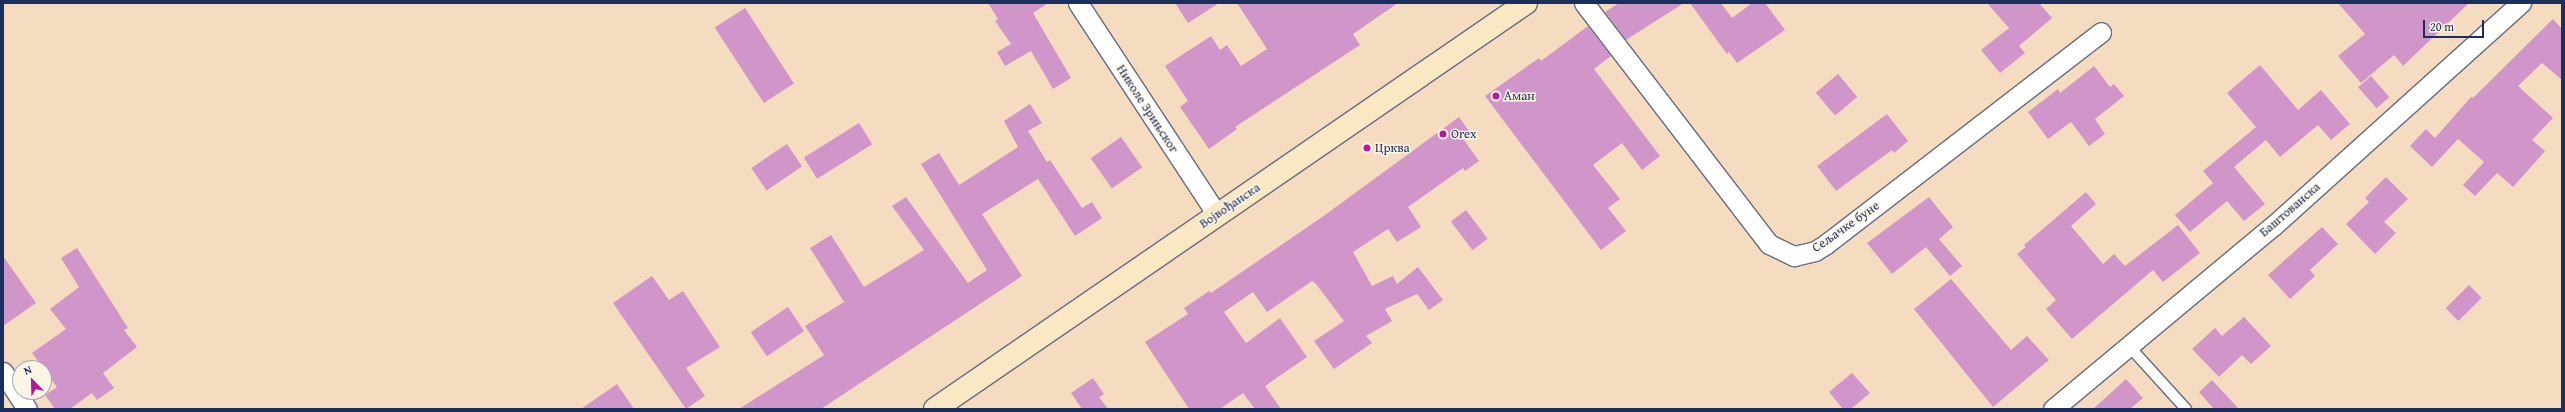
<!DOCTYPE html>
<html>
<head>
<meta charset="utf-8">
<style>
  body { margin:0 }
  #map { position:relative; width:2565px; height:412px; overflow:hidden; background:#f5dcc0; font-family:"Gentium Book Plus",serif }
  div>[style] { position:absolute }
  .building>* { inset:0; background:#d196c9; transform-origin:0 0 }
  .roads { filter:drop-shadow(1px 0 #676c80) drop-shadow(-1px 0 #676c80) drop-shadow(0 1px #676c80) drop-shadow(0 -1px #676c80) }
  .service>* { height:10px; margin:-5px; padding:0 5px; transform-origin:5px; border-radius:5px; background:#fff }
  .minor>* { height:19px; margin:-9.5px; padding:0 9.5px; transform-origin:9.5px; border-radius:9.5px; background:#fff }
  .secondary>* { height:22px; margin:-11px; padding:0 11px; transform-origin:11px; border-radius:11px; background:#fae7c3 }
  .dots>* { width:11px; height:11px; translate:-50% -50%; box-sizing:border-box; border:2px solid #fcf5e5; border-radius:50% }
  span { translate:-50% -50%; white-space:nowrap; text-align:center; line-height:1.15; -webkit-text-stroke:3px #fcf5e5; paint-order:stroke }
  .poi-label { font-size:13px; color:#1b2f5e }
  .left { translate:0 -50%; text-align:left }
  .street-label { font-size:13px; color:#1b2f5e }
  .frame { position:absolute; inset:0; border:4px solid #1b2f5e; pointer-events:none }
  .north { position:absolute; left:12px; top:360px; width:40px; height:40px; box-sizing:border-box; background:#fcf5e5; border:1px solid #a2a6af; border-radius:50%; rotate:337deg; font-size:11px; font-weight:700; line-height:16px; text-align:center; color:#1b2f5e }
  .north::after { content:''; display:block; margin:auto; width:14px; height:18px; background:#b5179e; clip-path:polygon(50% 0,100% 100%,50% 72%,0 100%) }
  .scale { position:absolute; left:2423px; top:20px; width:61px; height:18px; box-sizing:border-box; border:2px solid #1b2f5e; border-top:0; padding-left:5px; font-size:12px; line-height:14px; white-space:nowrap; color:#1b2f5e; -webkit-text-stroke:3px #fcf5e5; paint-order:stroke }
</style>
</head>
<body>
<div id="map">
  <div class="building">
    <div style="clip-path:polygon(988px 3px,1048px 3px,1033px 13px,1071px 78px,1053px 89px,1031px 51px,1005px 66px,997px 52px,1011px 44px,995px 21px,998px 19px)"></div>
    <div style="clip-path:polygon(1175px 3px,1219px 3px,1188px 23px)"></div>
    <div style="clip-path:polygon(1237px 3px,1398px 3px,1353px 34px,1360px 45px,1235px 127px,1237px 129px,1209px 149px,1180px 107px,1188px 101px,1165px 66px,1211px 36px,1220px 50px,1227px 45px,1241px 66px,1267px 49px)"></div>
    <div style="clip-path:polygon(1619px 3px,1684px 3px,1626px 40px,1605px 12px)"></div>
    <div style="clip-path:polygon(1690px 3px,1721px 3px,1732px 18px,1752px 3px,1765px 3px,1785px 30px,1737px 63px,1729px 52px,1727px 54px)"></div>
    <div style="clip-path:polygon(1987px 3px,2039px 3px,2052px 18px,2019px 46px,2025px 53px,2000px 73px,1981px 50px,2009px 28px)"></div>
    <div style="clip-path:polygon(2338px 3px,2469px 3px,2403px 66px,2394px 55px,2361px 83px,2338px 56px,2365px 34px)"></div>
    <div style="left:745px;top:8px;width:90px;height:36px;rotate:57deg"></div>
    <div style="clip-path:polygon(2553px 19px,2562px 29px,2562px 80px,2542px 63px,2518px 86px,2553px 118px,2532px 140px,2545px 151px,2513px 187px,2497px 173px,2475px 196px,2463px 185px,2484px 162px,2458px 139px,2432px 167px,2410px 146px,2426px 129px,2435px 138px,2471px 97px,2473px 98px)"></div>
    <div style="clip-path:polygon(1588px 26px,1611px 56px,1594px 69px,1660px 156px,1642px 170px,1622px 143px,1593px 165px,1620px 199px,1608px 208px,1626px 231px,1601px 250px,1485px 96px,1539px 58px,1541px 61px)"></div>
    <div style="clip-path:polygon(2260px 65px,2298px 110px,2321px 90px,2350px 124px,2331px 140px,2318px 125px,2280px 157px,2266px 140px,2234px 167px,2265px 204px,2244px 221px,2227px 201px,2190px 232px,2175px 215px,2213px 183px,2203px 171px,2256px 127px,2227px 93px)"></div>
    <div style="clip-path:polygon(2094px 66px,2110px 87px,2114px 84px,2124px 96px,2095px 119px,2105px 134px,2089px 146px,2071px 122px,2048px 139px,2028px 112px,2058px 89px,2060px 93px)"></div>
    <div style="left:1838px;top:74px;width:30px;height:29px;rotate:50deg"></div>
    <div style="left:2371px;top:76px;width:28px;height:17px;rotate:49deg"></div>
    <div style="clip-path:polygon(1030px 104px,1042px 123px,1028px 131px,1047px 162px,1050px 160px,1082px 208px,1092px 202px,1102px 218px,1075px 236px,1038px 179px,982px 214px,1022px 276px,821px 409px,739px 409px,824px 355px,805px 326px,844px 302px,810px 248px,831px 235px,864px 287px,924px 250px,892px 206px,906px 197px,968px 283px,987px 270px,921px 164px,939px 153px,959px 185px,1018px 147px,1004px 121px)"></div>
    <div style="clip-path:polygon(1887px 114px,1908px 141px,1894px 153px,1892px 150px,1836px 191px,1817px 166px)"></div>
    <div style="clip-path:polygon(1459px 117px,1469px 131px,1461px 136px,1479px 161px,1465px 171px,1463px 168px,1408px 207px,1421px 227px,1397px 242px,1388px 229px,1353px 252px,1372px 286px,1393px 276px,1397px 284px,1418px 267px,1443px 300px,1429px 310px,1417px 294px,1385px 309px,1392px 321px,1366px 336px,1372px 343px,1334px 369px,1314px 341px,1344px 321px,1316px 284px,1312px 281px,1267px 312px,1253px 292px,1224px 312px,1246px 343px,1280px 318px,1307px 357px,1265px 386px,1281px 409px,1255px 409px,1243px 393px,1220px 409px,1189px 409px,1145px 342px,1188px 314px,1184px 308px,1209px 291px,1211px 293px,1325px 215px)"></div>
    <div style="left:859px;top:123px;width:25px;height:65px;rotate:58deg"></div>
    <div style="left:1121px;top:137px;width:37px;height:37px;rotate:55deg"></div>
    <div style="left:787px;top:144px;width:27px;height:43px;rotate:56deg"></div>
    <div style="clip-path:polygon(2386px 177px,2408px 199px,2384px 222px,2396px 233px,2375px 254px,2346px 224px,2369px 202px,2365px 198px)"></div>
    <div style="clip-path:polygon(2086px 192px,2096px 204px,2071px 226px,2103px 264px,2114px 254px,2125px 266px,2178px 225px,2200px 253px,2163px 282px,2153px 270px,2072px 339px,2046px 309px,2056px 300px,2017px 254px,2026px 247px,2024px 245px)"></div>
    <div style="clip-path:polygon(1929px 197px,1953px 227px,1939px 239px,1962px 266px,1950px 276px,1926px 247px,1892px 274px,1867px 243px)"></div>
    <div style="left:1466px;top:210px;width:36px;height:19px;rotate:53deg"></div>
    <div style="clip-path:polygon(2322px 227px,2338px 244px,2310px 270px,2315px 276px,2290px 299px,2268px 275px)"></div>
    <div style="clip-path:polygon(77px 248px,128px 328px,124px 330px,137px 347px,103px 373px,114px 388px,97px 400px,92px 393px,70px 409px,55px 409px,45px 395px,57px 387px,32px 353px,66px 329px,50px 309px,79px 287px,61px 258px)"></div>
    <div style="clip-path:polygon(3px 256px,36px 303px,3px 326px)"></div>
    <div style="clip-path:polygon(652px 276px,669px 300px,683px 291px,720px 347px,686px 368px,705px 396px,686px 409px,613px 303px)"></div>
    <div style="clip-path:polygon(1951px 279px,2011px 350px,2027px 336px,2049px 360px,1993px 407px,1914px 309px)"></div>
    <div style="left:2469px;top:285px;width:18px;height:33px;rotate:45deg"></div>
    <div style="left:788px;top:307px;width:29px;height:45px;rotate:56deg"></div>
    <div style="clip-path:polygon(2244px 317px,2271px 346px,2251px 364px,2242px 355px,2219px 377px,2192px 349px,2215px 328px,2222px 336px)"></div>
    <div style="clip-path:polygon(1852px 373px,1870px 393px,1851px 409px,1843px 409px,1829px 392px)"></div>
    <div style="clip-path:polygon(1093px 378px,1104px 394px,1099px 397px,1108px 409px,1082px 409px,1071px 393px)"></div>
    <div style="clip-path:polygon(2126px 379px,2143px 398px,2130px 409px,2093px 409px)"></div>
    <div style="clip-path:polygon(2212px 380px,2239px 409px,2214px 409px,2199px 392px)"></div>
    <div style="clip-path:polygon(617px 384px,634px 409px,581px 409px)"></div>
  </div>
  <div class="roads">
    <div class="service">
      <div style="left:2128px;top:345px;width:86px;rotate:47.8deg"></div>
    </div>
    <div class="minor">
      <div style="left:1078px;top:3px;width:254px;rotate:56.7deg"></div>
      <div style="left:1584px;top:3px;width:304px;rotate:52.5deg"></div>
      <div style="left:1769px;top:244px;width:28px;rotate:26deg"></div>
      <div style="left:1794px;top:256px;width:22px;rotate:-13deg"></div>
      <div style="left:1815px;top:251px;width:13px;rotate:-32deg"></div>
      <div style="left:1826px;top:244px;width:347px;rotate:-37.6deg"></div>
      <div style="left:3px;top:372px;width:44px;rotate:57deg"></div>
      <div style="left:2053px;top:409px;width:286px;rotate:-39.8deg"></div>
      <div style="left:2273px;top:226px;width:334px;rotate:-42deg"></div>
    </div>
    <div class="secondary">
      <div style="left:935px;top:409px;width:717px;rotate:-34.49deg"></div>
    </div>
  </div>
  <div class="dots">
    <div style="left:1496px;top:96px;background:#b5179e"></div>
    <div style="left:1443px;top:134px;background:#b5179e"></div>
    <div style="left:1367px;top:148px;background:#b5179e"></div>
  </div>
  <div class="poi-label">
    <span class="left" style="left:1504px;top:96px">Аман</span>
    <span class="left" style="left:1451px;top:134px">Orex</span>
    <span class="left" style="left:1375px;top:148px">Црква</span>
  </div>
  <div class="street-label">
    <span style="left:1147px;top:109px;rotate:57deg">Николе Зрињског</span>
    <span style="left:1230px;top:206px;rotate:-34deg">Војвођанска</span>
    <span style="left:2290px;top:210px;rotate:-41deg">Баштованска</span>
    <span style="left:1846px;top:227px;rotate:-35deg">Сељачке буне</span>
  </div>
  <div class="frame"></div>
  <div class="north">N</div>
  <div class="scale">20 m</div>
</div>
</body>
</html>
